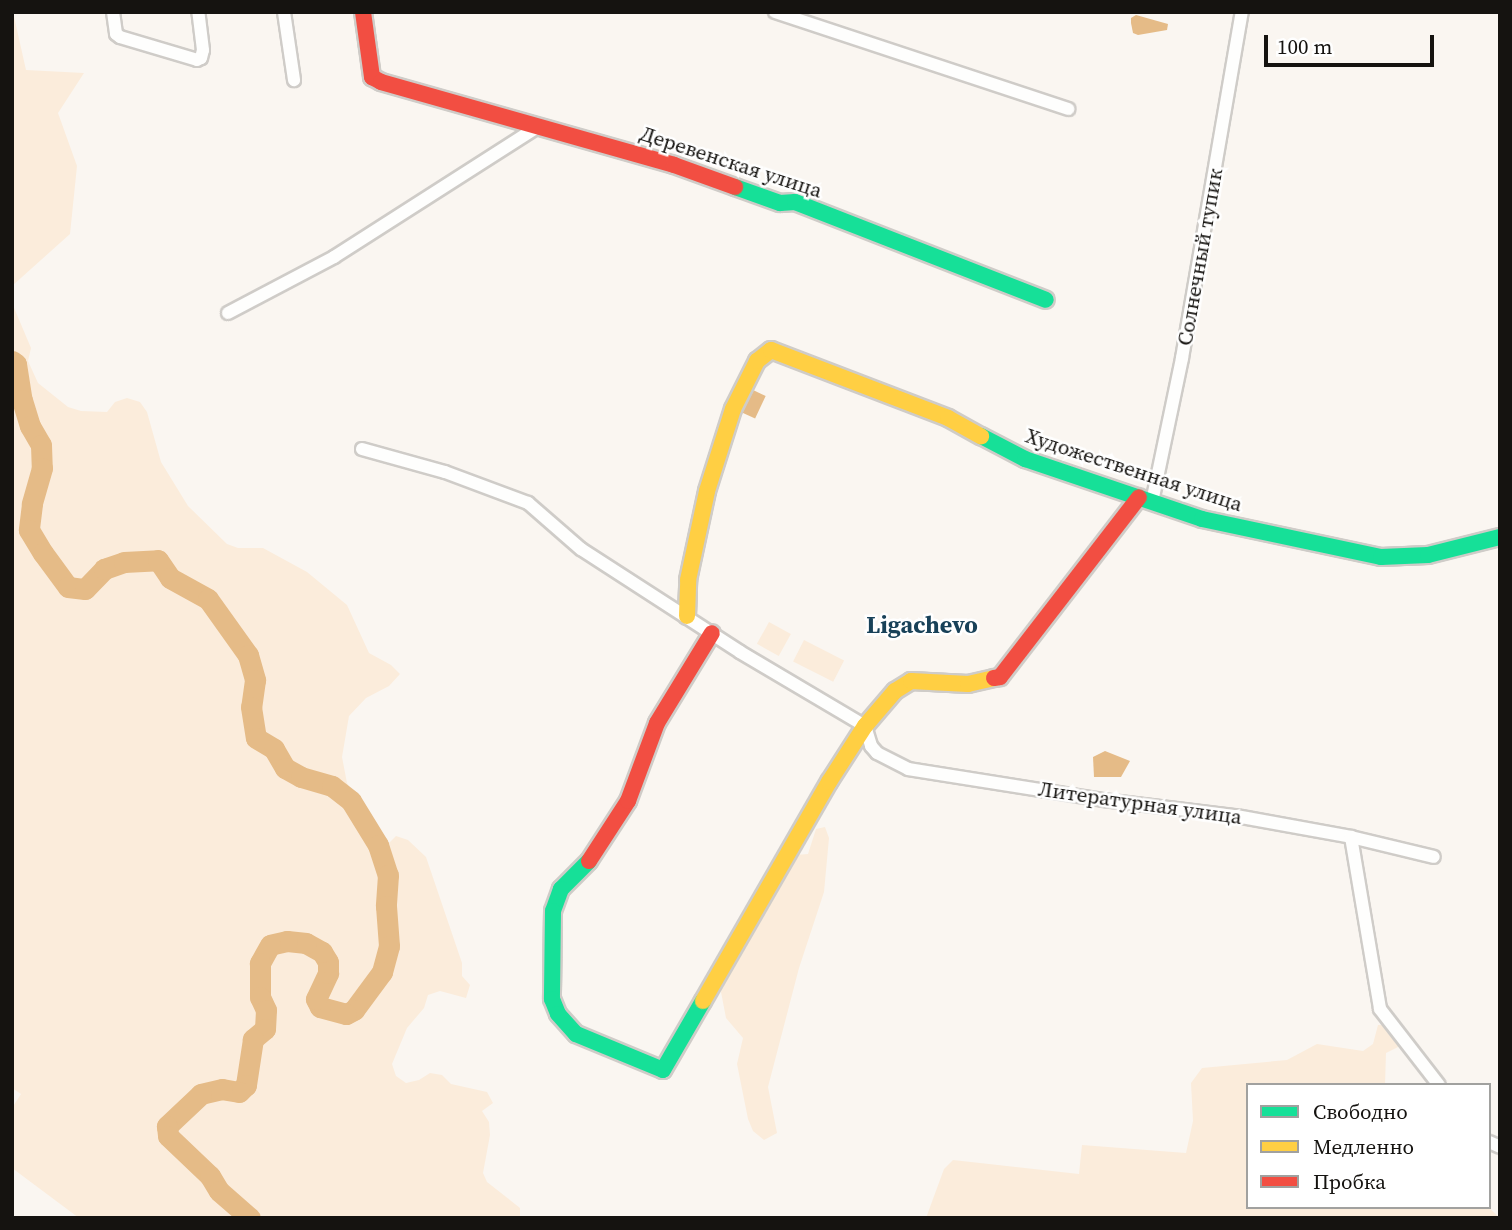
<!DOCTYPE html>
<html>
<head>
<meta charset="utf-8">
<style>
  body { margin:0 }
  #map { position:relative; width:1512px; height:1230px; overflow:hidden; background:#faf6f1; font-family:"Source Serif 4",serif }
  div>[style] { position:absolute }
  .green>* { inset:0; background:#fbecdb; transform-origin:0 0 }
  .water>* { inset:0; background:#e5bb87; transform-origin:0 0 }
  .river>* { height:21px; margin:-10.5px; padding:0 10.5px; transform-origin:10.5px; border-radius:10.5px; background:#e5bb87 }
  .roads { filter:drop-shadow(2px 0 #cfccc8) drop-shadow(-2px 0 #cfccc8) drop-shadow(0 2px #cfccc8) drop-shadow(0 -2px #cfccc8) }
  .street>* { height:12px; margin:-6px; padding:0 6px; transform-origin:6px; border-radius:6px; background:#fefefd }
  .fast>* { height:16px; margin:-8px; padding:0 8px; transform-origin:8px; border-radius:8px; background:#16e098 }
  .slow>* { height:16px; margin:-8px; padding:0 8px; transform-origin:8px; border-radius:8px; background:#ffcf43 }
  .jam>* { height:16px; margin:-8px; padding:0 8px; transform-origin:8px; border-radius:8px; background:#f24e42 }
  span { translate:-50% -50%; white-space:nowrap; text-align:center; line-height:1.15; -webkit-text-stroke:5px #fff; paint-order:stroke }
  .street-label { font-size:21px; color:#151310 }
  .quarter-label { font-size:24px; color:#184158; font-weight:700 }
  .frame { position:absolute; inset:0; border:14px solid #151310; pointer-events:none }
  .legend { position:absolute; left:1246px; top:1083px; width:245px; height:126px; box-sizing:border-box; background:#fff; border:2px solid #a1a19f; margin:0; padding:9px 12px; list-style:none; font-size:21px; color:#151310 }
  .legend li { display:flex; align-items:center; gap:14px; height:35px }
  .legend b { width:35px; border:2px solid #a1a19f }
  .scale { position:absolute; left:1264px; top:35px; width:170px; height:32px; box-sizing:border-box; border:4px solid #151310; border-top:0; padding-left:9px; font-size:21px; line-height:24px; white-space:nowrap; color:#151310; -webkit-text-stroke:5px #fff; paint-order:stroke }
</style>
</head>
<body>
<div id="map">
  <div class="green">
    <div style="clip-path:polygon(13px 12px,26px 70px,84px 73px,58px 113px,77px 166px,70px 234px,12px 286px)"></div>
    <div style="clip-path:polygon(12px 303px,31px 348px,28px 361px,38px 383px,68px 407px,81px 411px,107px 412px,115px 402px,127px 398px,140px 402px,147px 412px,161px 462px,188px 506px,227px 544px,238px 548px,263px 548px,307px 572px,347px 605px,369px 653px,391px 665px,400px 674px,389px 686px,366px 698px,349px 716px,342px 757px,347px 783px,387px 845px,396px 836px,408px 840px,426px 857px,462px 963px,462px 976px,470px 985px,466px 998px,440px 991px,428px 995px,424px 1008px,407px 1028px,392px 1064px,396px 1076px,406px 1083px,419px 1080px,430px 1073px,442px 1075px,451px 1084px,487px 1092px,493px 1103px,482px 1111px,489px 1122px,490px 1135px,483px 1173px,487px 1182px,520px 1208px,520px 1218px,79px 1218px,12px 1168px,12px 1108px,21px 1094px,12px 1088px)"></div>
    <div style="left:769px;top:622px;width:25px;height:25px;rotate:29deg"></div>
    <div style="left:804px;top:640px;width:45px;height:24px;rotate:27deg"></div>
    <div style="clip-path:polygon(825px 827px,829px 838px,824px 892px,799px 968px,768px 1087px,777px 1133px,764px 1140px,753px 1131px,748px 1119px,737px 1064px,743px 1038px,726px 1018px,721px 992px,724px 980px,796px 855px,808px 854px,816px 829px)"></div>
    <div style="clip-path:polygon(1378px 1025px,1385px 1025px,1397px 1040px,1398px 1047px,1386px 1053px,1385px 1085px,1248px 1085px,1248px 1207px,1488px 1207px,1500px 1218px,926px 1218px,944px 1169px,953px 1160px,1079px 1174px,1082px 1145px,1186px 1153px,1193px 1121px,1191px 1083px,1202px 1068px,1287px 1060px,1317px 1044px,1363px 1051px,1373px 1044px)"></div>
  </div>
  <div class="water">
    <div style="clip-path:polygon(1136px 15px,1168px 24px,1167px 30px,1138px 35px,1133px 33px,1131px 23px,1131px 18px)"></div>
    <div style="left:753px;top:390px;width:14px;height:25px;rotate:25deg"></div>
    <div style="clip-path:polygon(1105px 751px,1130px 761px,1121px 777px,1094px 777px,1093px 757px)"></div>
  </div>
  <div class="river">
    <div style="left:12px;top:361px;width:5px;rotate:37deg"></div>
    <div style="left:16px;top:364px;width:36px;rotate:81deg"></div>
    <div style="left:22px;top:400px;width:27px;rotate:73deg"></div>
    <div style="left:30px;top:426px;width:22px;rotate:60deg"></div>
    <div style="left:41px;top:445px;width:23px;rotate:88deg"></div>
    <div style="left:42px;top:468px;width:37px;rotate:106deg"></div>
    <div style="left:32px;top:504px;width:26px;rotate:97deg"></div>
    <div style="left:29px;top:530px;width:27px;rotate:59deg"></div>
    <div style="left:43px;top:553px;width:42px;rotate:53.7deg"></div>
    <div style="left:68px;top:587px;width:17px;rotate:7deg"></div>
    <div style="left:85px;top:589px;width:28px;rotate:-46deg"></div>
    <div style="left:104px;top:569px;width:21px;rotate:-19deg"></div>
    <div style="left:124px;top:562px;width:34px;rotate:-3deg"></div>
    <div style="left:158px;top:560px;width:22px;rotate:56deg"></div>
    <div style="left:170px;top:578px;width:43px;rotate:28.9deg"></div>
    <div style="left:208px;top:599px;width:69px;rotate:54.5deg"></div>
    <div style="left:248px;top:655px;width:26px;rotate:74deg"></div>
    <div style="left:255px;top:680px;width:27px;rotate:98deg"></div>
    <div style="left:251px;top:707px;width:31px;rotate:81deg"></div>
    <div style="left:256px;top:738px;width:21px;rotate:31deg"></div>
    <div style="left:274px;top:749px;width:22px;rotate:60deg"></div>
    <div style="left:285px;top:768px;width:18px;rotate:29deg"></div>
    <div style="left:301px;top:777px;width:32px;rotate:16deg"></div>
    <div style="left:332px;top:786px;width:24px;rotate:38deg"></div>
    <div style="left:351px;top:801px;width:52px;rotate:58.5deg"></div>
    <div style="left:378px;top:845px;width:32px;rotate:72deg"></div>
    <div style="left:388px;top:875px;width:31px;rotate:94deg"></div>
    <div style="left:386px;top:906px;width:40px;rotate:85.7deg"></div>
    <div style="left:389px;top:946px;width:27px;rotate:105deg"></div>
    <div style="left:382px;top:972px;width:47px;rotate:126.4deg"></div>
    <div style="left:354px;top:1010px;width:9px;rotate:153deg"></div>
    <div style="left:346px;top:1014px;width:27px;rotate:-165deg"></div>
    <div style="left:320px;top:1007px;width:9px;rotate:-117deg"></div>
    <div style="left:316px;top:999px;width:29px;rotate:-65deg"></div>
    <div style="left:328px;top:973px;width:11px;rotate:-90deg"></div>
    <div style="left:328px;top:962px;width:12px;rotate:-121deg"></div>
    <div style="left:322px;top:952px;width:18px;rotate:-151deg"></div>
    <div style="left:306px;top:943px;width:19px;rotate:-174deg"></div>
    <div style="left:287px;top:941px;width:17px;rotate:167deg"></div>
    <div style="left:270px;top:945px;width:21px;rotate:119deg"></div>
    <div style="left:260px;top:963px;width:34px;rotate:90deg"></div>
    <div style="left:260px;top:997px;width:14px;rotate:65deg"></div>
    <div style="left:266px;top:1010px;width:19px;rotate:93deg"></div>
    <div style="left:265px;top:1029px;width:16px;rotate:140deg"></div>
    <div style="left:253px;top:1039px;width:47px;rotate:98.7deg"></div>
    <div style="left:246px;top:1085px;width:10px;rotate:135deg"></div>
    <div style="left:239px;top:1092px;width:17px;rotate:-170deg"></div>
    <div style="left:222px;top:1089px;width:22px;rotate:167deg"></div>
    <div style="left:201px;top:1094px;width:47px;rotate:136.7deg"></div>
    <div style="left:167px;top:1126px;width:10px;rotate:84deg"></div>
    <div style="left:168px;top:1136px;width:58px;rotate:43.6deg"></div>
    <div style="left:210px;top:1176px;width:17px;rotate:59deg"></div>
    <div style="left:219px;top:1191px;width:41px;rotate:41.1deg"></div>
  </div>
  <div class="roads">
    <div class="street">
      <div style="left:113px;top:12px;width:22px;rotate:82deg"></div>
      <div style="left:116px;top:34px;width:5px;rotate:37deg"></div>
      <div style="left:120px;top:37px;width:80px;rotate:16.6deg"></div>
      <div style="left:197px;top:60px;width:4px;rotate:-27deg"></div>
      <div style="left:201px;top:58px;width:8px;rotate:-76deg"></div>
      <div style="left:203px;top:50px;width:38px;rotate:-97deg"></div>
      <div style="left:284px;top:12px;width:69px;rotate:81.6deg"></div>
      <div style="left:775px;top:12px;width:309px;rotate:18.3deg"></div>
      <div style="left:228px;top:313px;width:120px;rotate:-27.8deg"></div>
      <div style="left:334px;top:257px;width:243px;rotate:-32.6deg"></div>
      <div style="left:362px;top:449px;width:86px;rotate:15.5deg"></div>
      <div style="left:445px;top:472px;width:89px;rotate:20.5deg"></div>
      <div style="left:528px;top:503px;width:70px;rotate:41deg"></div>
      <div style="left:581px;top:549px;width:189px;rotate:32.9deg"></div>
      <div style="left:740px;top:652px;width:145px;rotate:30.6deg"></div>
      <div style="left:865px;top:726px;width:21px;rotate:73deg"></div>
      <div style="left:871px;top:746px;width:9px;rotate:49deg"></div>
      <div style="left:877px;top:753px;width:35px;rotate:27deg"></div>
      <div style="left:908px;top:769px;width:197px;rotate:9deg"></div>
      <div style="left:1103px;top:800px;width:134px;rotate:6.9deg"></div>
      <div style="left:1236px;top:816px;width:117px;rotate:10.3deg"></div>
      <div style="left:1351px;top:837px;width:85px;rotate:13.5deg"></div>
      <div style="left:1152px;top:502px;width:147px;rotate:-78.2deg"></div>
      <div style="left:1182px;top:358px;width:351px;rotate:-80.2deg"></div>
      <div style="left:1351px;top:837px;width:174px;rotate:80.4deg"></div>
      <div style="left:1380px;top:1009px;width:96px;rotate:52.2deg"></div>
      <div style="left:1489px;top:1142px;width:12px;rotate:24deg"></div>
    </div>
    <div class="fast">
      <div style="left:735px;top:187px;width:48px;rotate:19.6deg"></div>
      <div style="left:780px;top:203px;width:15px;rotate:-4deg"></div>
      <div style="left:795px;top:202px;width:269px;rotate:21.3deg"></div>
      <div style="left:981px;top:436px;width:50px;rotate:27.6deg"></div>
      <div style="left:1025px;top:459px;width:187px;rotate:18.7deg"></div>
      <div style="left:1202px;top:519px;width:183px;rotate:12deg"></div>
      <div style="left:1381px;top:557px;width:47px;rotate:-2.4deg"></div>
      <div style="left:1428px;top:555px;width:74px;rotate:-14deg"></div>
      <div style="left:589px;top:861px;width:40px;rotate:135deg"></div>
      <div style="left:561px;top:889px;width:23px;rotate:110deg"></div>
      <div style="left:553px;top:911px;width:88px;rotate:90.7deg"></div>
      <div style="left:552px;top:999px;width:16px;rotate:68deg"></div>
      <div style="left:558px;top:1014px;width:27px;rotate:48deg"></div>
      <div style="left:576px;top:1034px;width:94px;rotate:22.5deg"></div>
      <div style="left:663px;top:1070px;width:80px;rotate:-59.9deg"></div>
    </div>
    <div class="slow">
      <div style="left:687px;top:616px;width:36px;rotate:-88deg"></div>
      <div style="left:688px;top:580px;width:91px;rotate:-77.9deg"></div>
      <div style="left:707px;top:491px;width:86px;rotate:-72.4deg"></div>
      <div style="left:733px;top:409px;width:54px;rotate:-63.4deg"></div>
      <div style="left:757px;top:361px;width:18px;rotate:-38deg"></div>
      <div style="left:771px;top:350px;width:190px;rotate:21deg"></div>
      <div style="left:948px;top:418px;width:38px;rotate:29deg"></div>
      <div style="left:703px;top:1001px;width:253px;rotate:-60.1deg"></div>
      <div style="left:829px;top:782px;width:67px;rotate:-57.3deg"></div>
      <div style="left:865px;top:726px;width:46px;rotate:-49.4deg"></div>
      <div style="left:895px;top:691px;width:19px;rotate:-32deg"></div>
      <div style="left:911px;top:681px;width:57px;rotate:3deg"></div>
      <div style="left:968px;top:684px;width:27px;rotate:-13deg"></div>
    </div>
    <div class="jam">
      <div style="left:363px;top:12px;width:66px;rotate:82.1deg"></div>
      <div style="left:372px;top:77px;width:10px;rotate:29deg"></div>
      <div style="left:381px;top:82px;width:305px;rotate:15.8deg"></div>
      <div style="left:674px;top:165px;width:65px;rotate:19.8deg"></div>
      <div style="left:994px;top:678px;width:6px;rotate:-9deg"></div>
      <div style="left:1000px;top:677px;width:227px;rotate:-52.3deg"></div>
      <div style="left:589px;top:861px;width:72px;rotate:-57deg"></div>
      <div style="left:628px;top:801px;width:83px;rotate:-69.6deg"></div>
      <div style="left:657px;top:723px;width:105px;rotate:-58.6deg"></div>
    </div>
  </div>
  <div class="street-label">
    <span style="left:731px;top:162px;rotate:18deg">Деревенская улица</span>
    <span style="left:1200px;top:257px;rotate:-80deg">Солнечный тупик</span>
    <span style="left:1134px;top:470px;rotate:18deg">Художественная улица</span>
    <span style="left:1140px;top:803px;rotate:8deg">Литературная улица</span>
  </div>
  <div class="quarter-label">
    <span style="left:922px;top:625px">Ligachevo</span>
  </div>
  <div class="frame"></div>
  <ul class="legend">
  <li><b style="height:9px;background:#16e098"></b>Свободно</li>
  <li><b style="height:9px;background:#ffcf43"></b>Медленно</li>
  <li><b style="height:9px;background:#f24e42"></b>Пробка</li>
  </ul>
  <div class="scale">100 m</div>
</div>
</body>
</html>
